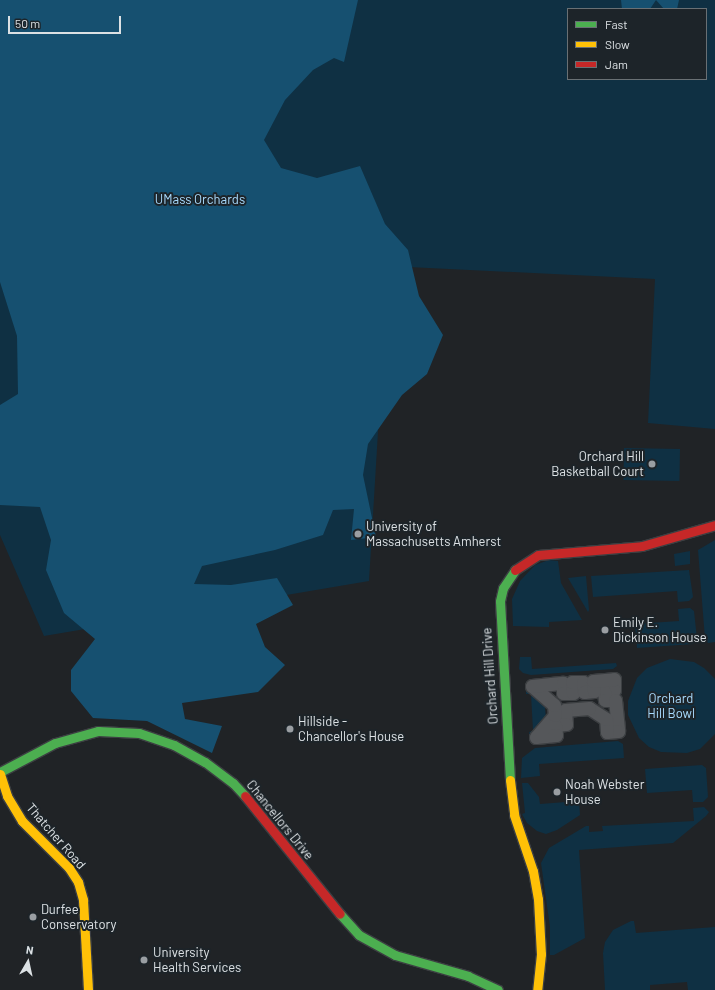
<!DOCTYPE html>
<html>
<head>
<meta charset="utf-8">
<style>
  body { margin:0 }
  #map { position:relative; width:715px; height:990px; overflow:hidden; background:#202326; font-family:Barlow,sans-serif }
  div>[style] { position:absolute }
  .green>* { inset:0; background:#0f3043; transform-origin:0 0 }
  .forest>* { inset:0; background:#165070 }
  .roads { filter:drop-shadow(1px 0 #3c3f42) drop-shadow(-1px 0 #3c3f42) drop-shadow(0 1px #3c3f42) drop-shadow(0 -1px #3c3f42) }
  .street>* { height:13px; margin:-6.5px; padding:0 6.5px; transform-origin:6.5px; border-radius:6.5px; background:#55575a }
  .fast>* { height:9px; margin:-4.5px; padding:0 4.5px; transform-origin:4.5px; border-radius:4.5px; background:#4caf50 }
  .slow>* { height:9px; margin:-4.5px; padding:0 4.5px; transform-origin:4.5px; border-radius:4.5px; background:#ffc107 }
  .jam>* { height:9px; margin:-4.5px; padding:0 4.5px; transform-origin:4.5px; border-radius:4.5px; background:#c62828 }
  .dots>* { width:11px; height:11px; translate:-50% -50%; box-sizing:border-box; border:2px solid #1d2429; border-radius:50% }
  span { translate:-50% -50%; white-space:nowrap; text-align:center; line-height:1.15; -webkit-text-stroke:4px #1d2429; paint-order:stroke }
  .park-label { font-size:13px; color:#a8dafd }
  .poi-label { font-size:13px; color:#dce1e4 }
  .right { translate:-100% -50%; text-align:right }
  .left { translate:0 -50%; text-align:left }
  .street-label { font-size:13px; color:#dce1e4 }
  .legend { position:absolute; left:567px; top:8px; width:140px; height:72px; box-sizing:border-box; background:#1d2429; border:1px solid #697074; margin:0; padding:5px 7px; list-style:none; font-size:12px; color:#dce1e4 }
  .legend li { display:flex; align-items:center; gap:8px; height:20px }
  .legend b { width:20px; border:1px solid #697074 }
  .north { position:absolute; left:8px; top:942px; width:40px; height:40px; -webkit-text-stroke:3px #1d2429; paint-order:stroke; rotate:9deg; font-size:11px; font-weight:700; line-height:16px; text-align:center; color:#dce1e4 }
  .north::after { content:''; display:block; margin:auto; width:14px; height:18px; background:#dce1e4; clip-path:polygon(50% 0,100% 100%,50% 72%,0 100%) }
  .scale { position:absolute; left:8px; top:16px; width:113px; height:18px; box-sizing:border-box; border:2px solid #dce1e4; border-top:0; padding-left:5px; font-size:12px; line-height:14px; white-space:nowrap; color:#dce1e4; -webkit-text-stroke:3px #1d2429; paint-order:stroke }
</style>
</head>
<body>
<div id="map">
  <div class="green">
    <div style="clip-path:polygon(evenodd,0 0,715px 0,715px 429px,648px 423px,655px 279px,388px 266px,369px 581px,44px 636px,0 535px,0 0,568px 9px,706px 9px,706px 79px,568px 79px,568px 9px)"></div>
    <div style="left:624px;top:448px;width:56px;height:32px;rotate:1deg"></div>
    <div style="clip-path:polygon(715px 540px,715px 642px,708px 643px,705px 639px,698px 550px)"></div>
    <div style="clip-path:polygon(690px 551px,690px 564px,675px 566px,674px 554px)"></div>
    <div style="clip-path:polygon(549px 560px,558px 561px,561px 583px,582px 620px,549px 622px,549px 627px,513px 626px,512px 599px,520px 581px,535px 565px)"></div>
    <div style="clip-path:polygon(689px 570px,693px 597px,689px 601px,678px 602px,677px 591px,593px 597px,591px 576px)"></div>
    <div style="clip-path:polygon(586px 576px,589px 610px,588px 612px,568px 578px)"></div>
    <div style="clip-path:polygon(690px 608px,694px 611px,697px 639px,693px 644px,637px 648px,635px 624px,679px 621px,678px 609px)"></div>
    <div style="clip-path:polygon(520px 657px,531px 657px,532px 669px,616px 663px,617px 666px,613px 669px,531px 675px,523px 673px,519px 669px)"></div>
    <div style="clip-path:polygon(670px 659px,694px 662px,704px 668px,715px 679px,715px 734px,700px 749px,687px 753px,661px 752px,649px 747px,639px 738px,628px 715px,628px 701px,637px 678px,647px 668px)"></div>
    <div style="clip-path:polygon(526px 686px,544px 696px,546px 719px,530px 737px,529px 732px,533px 731px,531px 694px,526px 694px)"></div>
    <div style="clip-path:polygon(618px 741px,623px 744px,624px 758px,539px 764px,540px 776px,521px 778px,522px 758px,535px 748px)"></div>
    <div style="clip-path:polygon(702px 765px,706px 768px,708px 797px,703px 802px,693px 802px,692px 790px,647px 793px,645px 769px)"></div>
    <div style="clip-path:polygon(522px 783px,528px 783px,539px 797px,540px 804px,579px 801px,580px 815px,557px 830px,546px 834px,537px 831px,527px 823px,522px 814px,525px 813px)"></div>
    <div style="clip-path:polygon(704px 807px,709px 812px,706px 816px,673px 843px,579px 850px,585px 938px,554px 955px,550px 955px,550px 927px,541px 863px,549px 848px,586px 826px,589px 826px,589px 832px,603px 831px,602px 826px,694px 821px,693px 808px)"></div>
    <div style="clip-path:polygon(631px 921px,634px 921px,636px 933px,715px 927px,715px 990px,688px 990px,687px 982px,650px 985px,650px 990px,605px 990px,603px 953px,605px 942px,613px 930px)"></div>
  </div>
  <div class="forest">
    <div style="clip-path:polygon(0 0,358px 0,344px 62px,334px 58px,313px 70px,285px 100px,264px 140px,281px 168px,317px 178px,360px 166px,385px 224px,408px 250px,419px 296px,443px 335px,427px 374px,402px 395px,368px 444px,363px 475px,376px 537px,351px 540px,354px 509px,333px 510px,323px 535px,275px 550px,202px 566px,194px 584px,231px 585px,277px 578px,293px 605px,256px 624px,265px 647px,285px 665px,258px 692px,182px 703px,185px 719px,222px 726px,212px 753px,147px 721px,93px 718px,71px 691px,71px 670px,95px 639px,64px 613px,46px 570px,51px 540px,40px 507px,0 505px,0 405px,18px 394px,17px 336px,0 282px)"></div>
    <div style="clip-path:polygon(621px 0,679px 0,677px 9px,664px 9px,656px 0,650px 9px,622px 9px)"></div>
  </div>
  <div class="roads">
    <div class="street">
      <div style="left:614px;top:679px;width:11px;rotate:90deg"></div>
      <div style="left:614px;top:690px;width:10px;rotate:174deg"></div>
      <div style="left:604px;top:691px;width:9px;rotate:84deg"></div>
      <div style="left:605px;top:700px;width:10px"></div>
      <div style="left:615px;top:700px;width:31px;rotate:84deg"></div>
      <div style="left:618px;top:731px;width:11px;rotate:175deg"></div>
      <div style="left:607px;top:732px;width:13px;rotate:-94deg"></div>
      <div style="left:606px;top:719px;width:20px;rotate:-147deg"></div>
      <div style="left:589px;top:708px;width:24px;rotate:175deg"></div>
      <div style="left:565px;top:710px;width:14px;rotate:86deg"></div>
      <div style="left:566px;top:724px;width:11px;rotate:175deg"></div>
      <div style="left:555px;top:725px;width:10px;rotate:84deg"></div>
      <div style="left:556px;top:735px;width:20px;rotate:174deg"></div>
      <div style="left:536px;top:737px;width:29px;rotate:-49deg"></div>
      <div style="left:555px;top:715px;width:10px;rotate:-96deg"></div>
      <div style="left:554px;top:705px;width:29px;rotate:-139deg"></div>
      <div style="left:532px;top:686px;width:31px;rotate:-6deg"></div>
      <div style="left:563px;top:683px;width:10px;rotate:90deg"></div>
      <div style="left:563px;top:693px;width:10px"></div>
      <div style="left:573px;top:693px;width:11px;rotate:-95deg"></div>
      <div style="left:572px;top:682px;width:11px"></div>
      <div style="left:583px;top:682px;width:10px;rotate:84deg"></div>
      <div style="left:584px;top:692px;width:10px;rotate:-6deg"></div>
      <div style="left:594px;top:691px;width:10px;rotate:-96deg"></div>
      <div style="left:593px;top:681px;width:21px;rotate:-5deg"></div>
    </div>
    <div class="fast">
      <div style="left:0;top:772px;width:62px;rotate:-27.8deg"></div>
      <div style="left:55px;top:743px;width:45px;rotate:-15.6deg"></div>
      <div style="left:98px;top:731px;width:41px;rotate:2.8deg"></div>
      <div style="left:139px;top:733px;width:37px;rotate:19deg"></div>
      <div style="left:174px;top:745px;width:35px;rotate:29deg"></div>
      <div style="left:205px;top:762px;width:35px;rotate:37deg"></div>
      <div style="left:233px;top:783px;width:18px;rotate:47deg"></div>
      <div style="left:510px;top:780px;width:179px;rotate:-93.2deg"></div>
      <div style="left:500px;top:601px;width:13px;rotate:-77deg"></div>
      <div style="left:503px;top:588px;width:22px;rotate:-56deg"></div>
      <div style="left:340px;top:914px;width:28px;rotate:48deg"></div>
      <div style="left:359px;top:935px;width:41px;rotate:29.1deg"></div>
      <div style="left:395px;top:955px;width:76px;rotate:16deg"></div>
      <div style="left:468px;top:976px;width:33px;rotate:25deg"></div>
    </div>
    <div class="slow">
      <div style="left:0;top:774px;width:23px;rotate:72deg"></div>
      <div style="left:7px;top:796px;width:29px;rotate:59deg"></div>
      <div style="left:22px;top:821px;width:66px;rotate:45deg"></div>
      <div style="left:69px;top:868px;width:17px;rotate:57deg"></div>
      <div style="left:78px;top:882px;width:19px;rotate:74deg"></div>
      <div style="left:83px;top:900px;width:90px;rotate:86.8deg"></div>
      <div style="left:510px;top:780px;width:35px;rotate:83deg"></div>
      <div style="left:514px;top:815px;width:59px;rotate:71.3deg"></div>
      <div style="left:533px;top:871px;width:28px;rotate:80deg"></div>
      <div style="left:538px;top:899px;width:55px;rotate:86.9deg"></div>
      <div style="left:541px;top:954px;width:36px;rotate:96deg"></div>
    </div>
    <div class="jam">
      <div style="left:515px;top:570px;width:27px;rotate:-33deg"></div>
      <div style="left:538px;top:555px;width:104px;rotate:-4.9deg"></div>
      <div style="left:642px;top:546px;width:76px;rotate:-16deg"></div>
      <div style="left:245px;top:796px;width:151px;rotate:51.2deg"></div>
    </div>
  </div>
  <div class="dots">
    <div style="left:652px;top:464px;background:#9a9ea2"></div>
    <div style="left:358px;top:534px;background:#9a9ea2"></div>
    <div style="left:605px;top:630px;background:#9a9ea2"></div>
    <div style="left:290px;top:729px;background:#9a9ea2"></div>
    <div style="left:557px;top:792px;background:#9a9ea2"></div>
    <div style="left:33px;top:917px;background:#9a9ea2"></div>
    <div style="left:144px;top:960px;background:#9a9ea2"></div>
  </div>
  <div class="park-label">
    <span style="left:200px;top:199px">UMass Orchards</span>
    <span style="left:671px;top:706px">Orchard<br>Hill Bowl</span>
  </div>
  <div class="poi-label">
    <span class="right" style="left:644px;top:464px">Orchard Hill<br>Basketball Court</span>
    <span class="left" style="left:366px;top:534px">University of<br>Massachusetts Amherst</span>
    <span class="left" style="left:613px;top:630px">Emily E.<br>Dickinson House</span>
    <span class="left" style="left:298px;top:729px">Hillside -<br>Chancellor's House</span>
    <span class="left" style="left:565px;top:792px">Noah Webster<br>House</span>
    <span class="left" style="left:41px;top:917px">Durfee<br>Conservatory</span>
    <span class="left" style="left:153px;top:960px">University<br>Health Services</span>
  </div>
  <div class="street-label">
    <span style="left:490px;top:676px;rotate:-94deg">Orchard Hill Drive</span>
    <span style="left:280px;top:820px;rotate:51deg">Chancellors Drive</span>
    <span style="left:56px;top:836px;rotate:49deg">Thatcher Road</span>
  </div>
  <ul class="legend">
  <li><b style="height:5px;background:#4caf50"></b>Fast</li>
  <li><b style="height:5px;background:#ffc107"></b>Slow</li>
  <li><b style="height:5px;background:#c62828"></b>Jam</li>
  </ul>
  <div class="north">N</div>
  <div class="scale">50 m</div>
</div>
</body>
</html>
